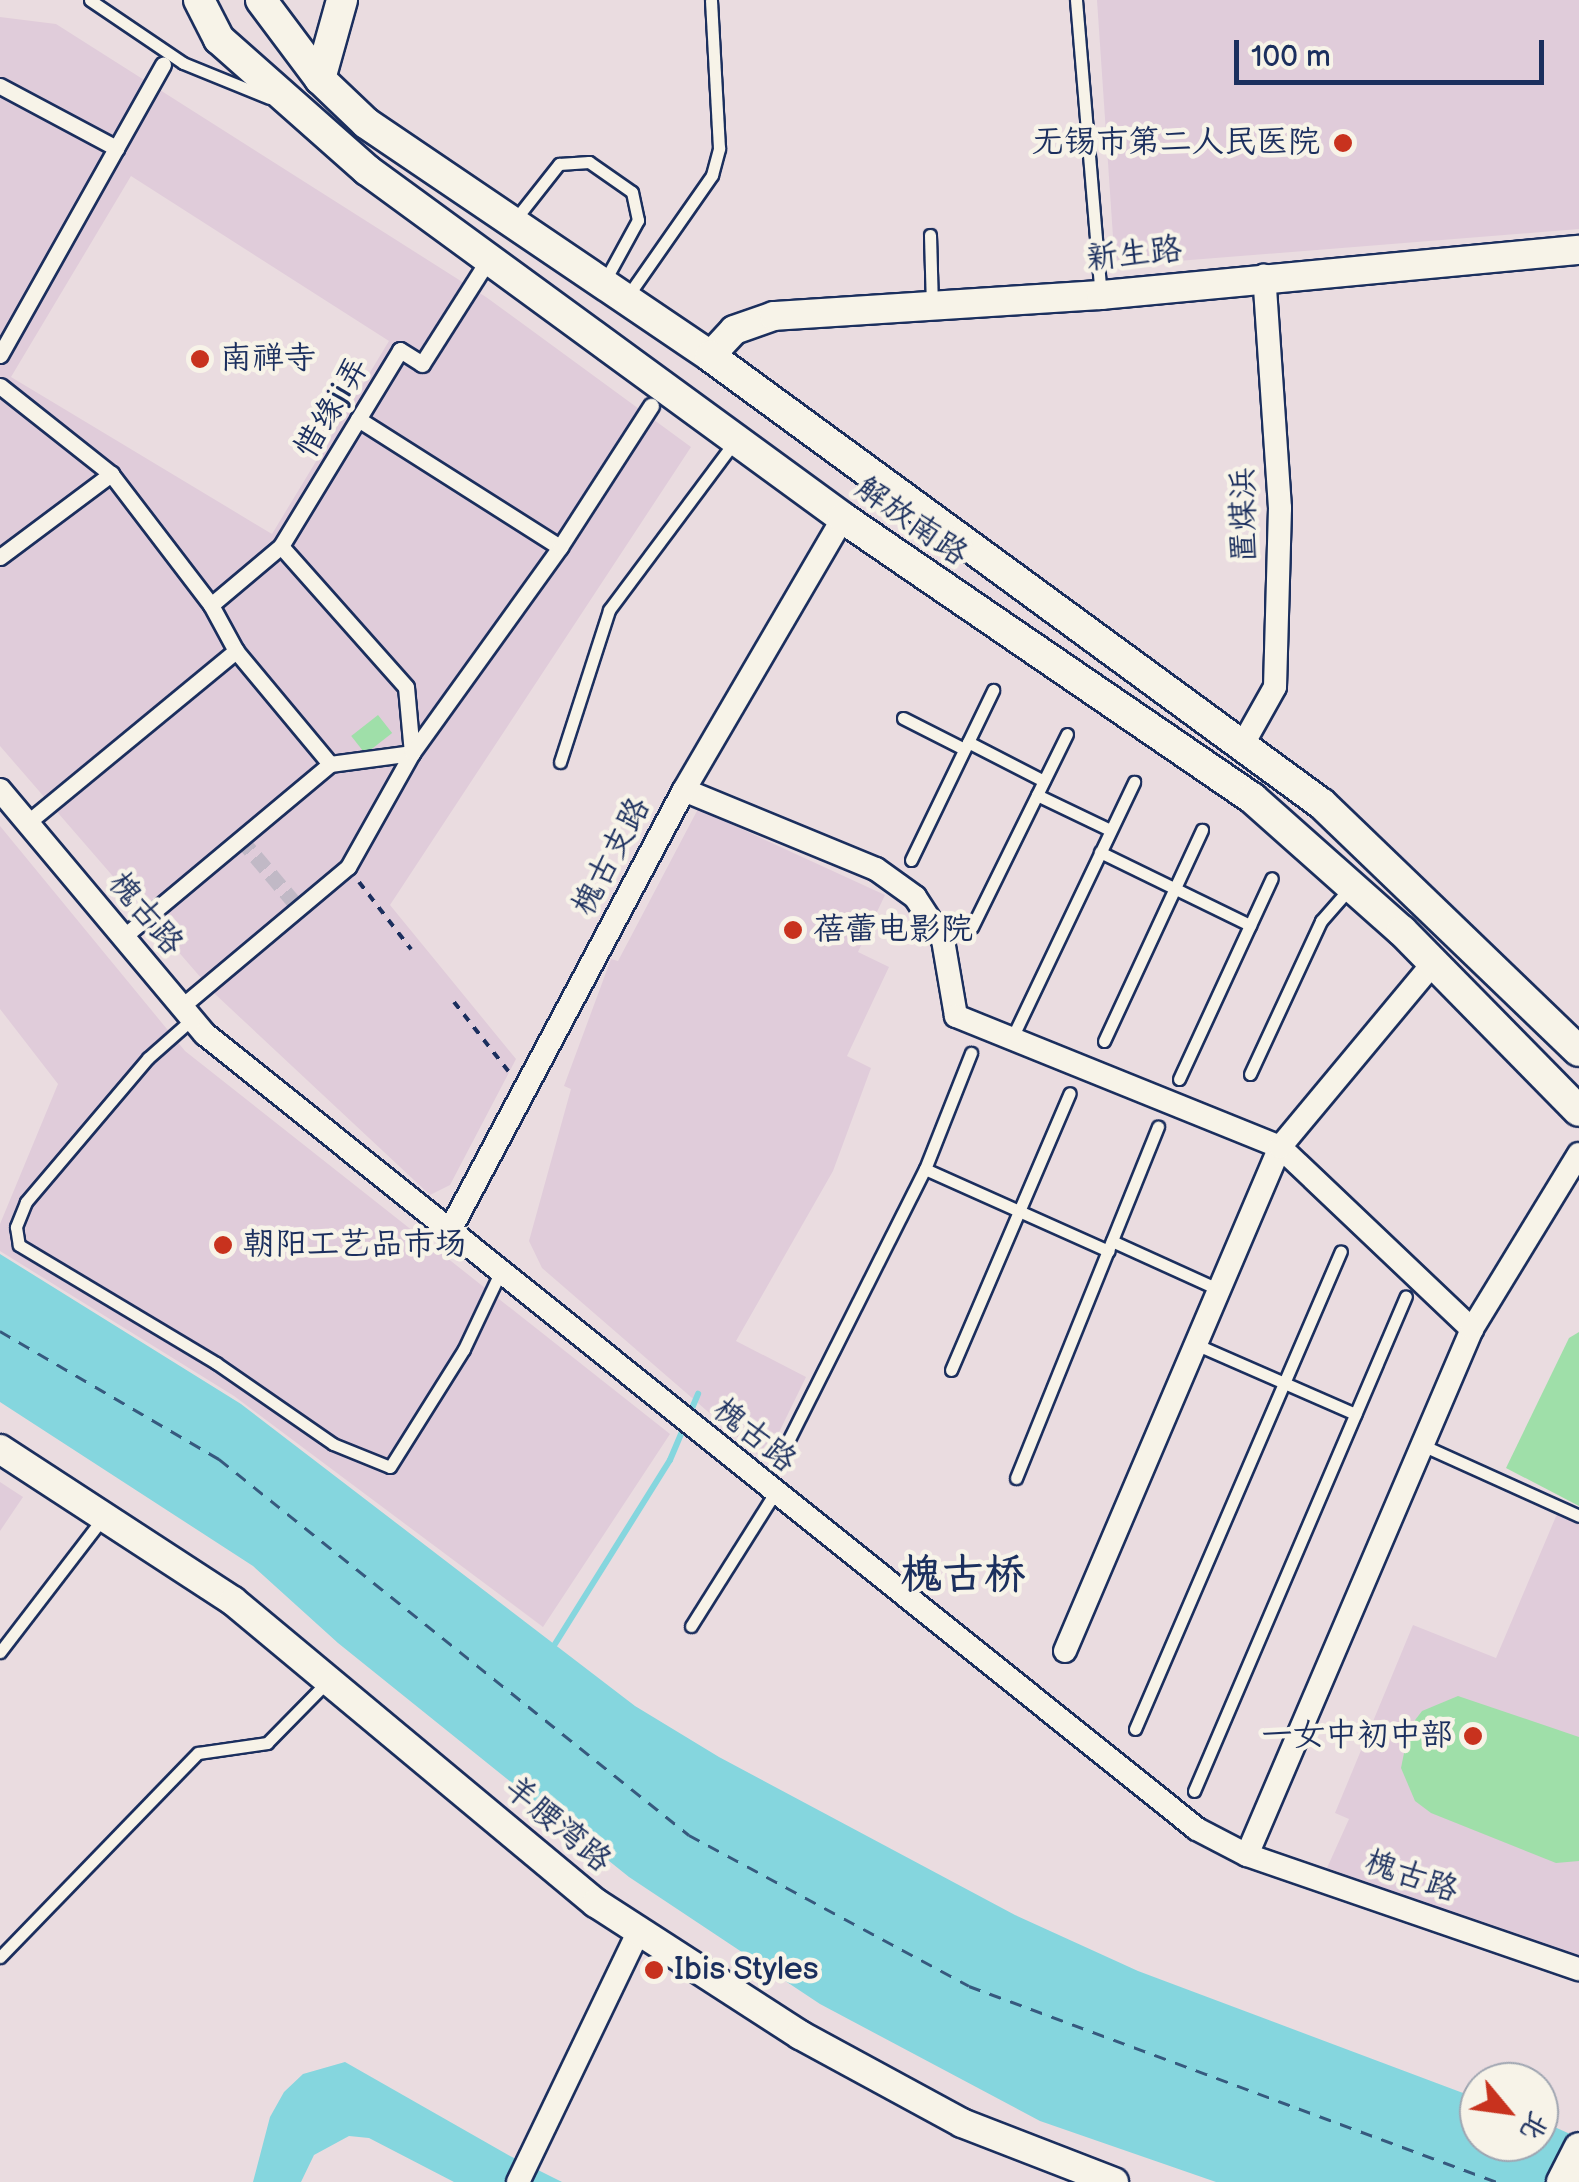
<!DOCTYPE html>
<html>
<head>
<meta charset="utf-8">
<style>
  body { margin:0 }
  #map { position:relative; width:1579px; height:2182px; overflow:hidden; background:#eadce0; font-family:"Balsamiq Sans","LXGW WenKai TC",sans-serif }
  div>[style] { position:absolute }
  .built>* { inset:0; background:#e0ccda }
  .green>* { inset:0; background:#9fdfa9; transform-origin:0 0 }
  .water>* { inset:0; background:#85d6de }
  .stream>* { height:6px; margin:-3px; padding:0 3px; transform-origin:3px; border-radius:3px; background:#85d6de }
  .ferry>* { height:2.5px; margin-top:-1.25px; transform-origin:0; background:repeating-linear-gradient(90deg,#36597e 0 12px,transparent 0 22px) }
  .pedestrian-tunnel>* { height:15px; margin-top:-7.5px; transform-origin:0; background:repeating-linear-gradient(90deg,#c1b9c6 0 15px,transparent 0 23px) }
  .path>* { height:4px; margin-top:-2px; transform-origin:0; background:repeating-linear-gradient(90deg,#1b2f5e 0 8px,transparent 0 16px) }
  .roads { filter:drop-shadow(2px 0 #1b2f5e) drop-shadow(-2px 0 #1b2f5e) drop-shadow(0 2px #1b2f5e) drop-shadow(0 -2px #1b2f5e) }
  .service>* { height:11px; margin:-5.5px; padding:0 5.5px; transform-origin:5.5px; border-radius:5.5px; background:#f7f3e8 }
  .pedestrian>* { height:15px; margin:-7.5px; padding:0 7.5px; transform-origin:7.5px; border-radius:7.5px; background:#f7f3e8 }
  .minor>* { height:22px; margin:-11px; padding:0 11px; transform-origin:11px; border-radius:11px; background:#f7f3e8 }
  .tertiary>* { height:28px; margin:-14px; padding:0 14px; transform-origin:14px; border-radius:14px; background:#f7f3e8 }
  .secondary>* { height:30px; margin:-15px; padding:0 15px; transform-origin:15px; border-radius:15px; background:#f7f3e8 }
  .dots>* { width:28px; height:28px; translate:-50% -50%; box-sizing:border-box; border:5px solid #f7f3e8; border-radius:50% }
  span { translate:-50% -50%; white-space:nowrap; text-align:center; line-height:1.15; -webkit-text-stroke:9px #f7f3e8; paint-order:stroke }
  .poi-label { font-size:32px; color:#1b2f5e }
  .right { translate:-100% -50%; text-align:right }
  .left { translate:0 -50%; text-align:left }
  .street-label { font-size:32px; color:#1b2f5e }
  .district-label { font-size:42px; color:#1b2f5e; font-weight:700 }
  .north { position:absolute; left:1459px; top:2062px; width:100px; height:100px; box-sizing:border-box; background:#f7f3e8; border:2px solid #9fa5b1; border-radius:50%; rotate:119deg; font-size:28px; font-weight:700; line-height:40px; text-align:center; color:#1b2f5e }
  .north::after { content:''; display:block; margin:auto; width:35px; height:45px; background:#c8321e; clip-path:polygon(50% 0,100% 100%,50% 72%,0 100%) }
  .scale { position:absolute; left:1234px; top:40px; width:310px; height:45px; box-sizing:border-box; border:5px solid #1b2f5e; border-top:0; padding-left:12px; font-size:30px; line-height:35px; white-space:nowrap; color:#1b2f5e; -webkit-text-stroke:8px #f7f3e8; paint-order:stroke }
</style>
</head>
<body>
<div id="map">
  <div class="built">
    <div style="clip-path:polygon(1097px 0,1579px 0,1579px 229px,1115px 266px)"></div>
    <div style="clip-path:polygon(evenodd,0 17px,56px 24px,486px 297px,691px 447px,390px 905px,516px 1059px,450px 1185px,430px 1195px,215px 994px,0 746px,0 17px,131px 176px,389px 341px,272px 534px,11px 377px,131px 176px)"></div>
    <div style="clip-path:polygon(698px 809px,885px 895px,858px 952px,889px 967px,847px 1056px,871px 1068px,833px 1171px,736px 1341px,806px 1377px,765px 1461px,542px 1268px,529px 1241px,571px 1089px,564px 1086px,611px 959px,618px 961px)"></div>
    <div style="clip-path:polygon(0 826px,185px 1051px,670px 1434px,543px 1627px,234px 1396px,0 1251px,0 1224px,58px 1084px,0 1009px)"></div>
    <div style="clip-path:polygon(0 1482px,23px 1497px,0 1531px)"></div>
    <div style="clip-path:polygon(1557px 1514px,1579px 1525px,1579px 1957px,1327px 1868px,1349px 1819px,1335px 1813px,1413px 1625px,1496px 1658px)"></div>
  </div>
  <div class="green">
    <div style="left:378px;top:715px;width:23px;height:34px;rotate:52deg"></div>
    <div style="clip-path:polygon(1579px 1332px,1579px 1506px,1506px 1468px,1569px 1338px)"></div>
    <div style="clip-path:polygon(1458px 1696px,1579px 1737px,1579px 1861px,1556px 1863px,1431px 1813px,1415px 1801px,1401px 1768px,1409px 1728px,1422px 1711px)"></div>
  </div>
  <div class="water">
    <div style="clip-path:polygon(0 1254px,241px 1404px,635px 1706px,719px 1757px,1015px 1915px,1138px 1971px,1479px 2099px,1479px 2142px,1539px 2142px,1539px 2120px,1579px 2138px,1579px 2182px,1216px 2182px,1040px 2121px,820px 2004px,629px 1877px,338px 1643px,253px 1566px,0 1402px)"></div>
    <div style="clip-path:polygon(345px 2062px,510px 2156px,562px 2182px,454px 2182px,369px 2138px,349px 2136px,314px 2155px,301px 2182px,253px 2182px,270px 2117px,284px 2092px,303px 2074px)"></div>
  </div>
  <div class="stream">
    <div style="left:555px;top:1644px;width:217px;rotate:-58deg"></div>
    <div style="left:670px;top:1460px;width:72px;rotate:-67deg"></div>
  </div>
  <div class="ferry">
    <div style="left:0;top:1331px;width:254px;rotate:30.3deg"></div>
    <div style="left:219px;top:1459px;width:602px;rotate:38.66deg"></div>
    <div style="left:689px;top:1835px;width:318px;rotate:28.3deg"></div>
    <div style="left:969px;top:1986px;width:563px;rotate:20.37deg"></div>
  </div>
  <div class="pedestrian-tunnel">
    <div style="left:241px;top:839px;width:92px;rotate:49.9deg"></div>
  </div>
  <div class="path">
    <div style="left:359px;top:882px;width:85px;rotate:52.2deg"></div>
    <div style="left:454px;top:1002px;width:89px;rotate:51.8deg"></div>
  </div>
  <div class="roads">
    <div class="service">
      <div style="left:90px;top:0;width:112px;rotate:34.1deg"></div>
      <div style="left:183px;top:63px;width:93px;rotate:22.1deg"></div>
      <div style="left:1076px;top:0;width:296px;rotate:85.2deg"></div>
      <div style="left:514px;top:221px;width:73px;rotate:-51.7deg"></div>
      <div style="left:559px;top:164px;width:30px;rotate:-4deg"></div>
      <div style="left:589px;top:162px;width:52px;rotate:34.9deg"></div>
      <div style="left:632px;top:192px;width:29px;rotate:78deg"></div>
      <div style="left:638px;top:220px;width:71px;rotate:118.7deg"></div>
      <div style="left:930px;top:235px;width:72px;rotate:88.4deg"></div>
      <div style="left:627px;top:297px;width:149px;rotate:-55.1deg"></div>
      <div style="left:712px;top:175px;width:28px;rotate:-75deg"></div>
      <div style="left:719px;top:148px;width:148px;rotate:-93.1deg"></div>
      <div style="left:903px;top:718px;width:68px;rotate:26.9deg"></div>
      <div style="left:968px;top:742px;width:85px;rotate:27.2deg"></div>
      <div style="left:560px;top:762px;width:160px;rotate:-72.1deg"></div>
      <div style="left:609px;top:610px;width:211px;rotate:-53.3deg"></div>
      <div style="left:1037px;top:795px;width:81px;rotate:25.6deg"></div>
      <div style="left:1100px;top:852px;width:167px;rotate:26deg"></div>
      <div style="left:911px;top:860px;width:189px;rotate:-64.2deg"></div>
      <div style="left:972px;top:927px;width:215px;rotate:-63.8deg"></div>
      <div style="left:191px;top:1020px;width:57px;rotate:138.5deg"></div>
      <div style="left:148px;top:1058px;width:189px;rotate:130.3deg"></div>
      <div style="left:26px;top:1202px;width:27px;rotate:112deg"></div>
      <div style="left:16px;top:1227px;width:18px;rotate:81deg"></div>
      <div style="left:19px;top:1245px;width:230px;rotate:30.9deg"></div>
      <div style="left:216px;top:1363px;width:142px;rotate:34.7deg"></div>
      <div style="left:333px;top:1444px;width:61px;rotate:22deg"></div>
      <div style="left:390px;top:1467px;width:139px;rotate:-57.9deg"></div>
      <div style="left:464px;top:1349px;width:84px;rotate:-64.7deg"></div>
      <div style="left:1012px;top:1038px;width:284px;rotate:-64.5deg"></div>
      <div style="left:1104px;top:1041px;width:233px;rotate:-65.1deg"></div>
      <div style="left:1250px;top:1074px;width:169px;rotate:-65.1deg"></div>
      <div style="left:1321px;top:921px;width:44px;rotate:-48.7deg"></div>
      <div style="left:1179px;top:1079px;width:221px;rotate:-65.2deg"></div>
      <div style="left:925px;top:1169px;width:201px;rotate:24.1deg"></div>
      <div style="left:1112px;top:1241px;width:116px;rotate:24.4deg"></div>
      <div style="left:1195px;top:1344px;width:175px;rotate:23.6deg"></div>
      <div style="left:951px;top:1370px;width:301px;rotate:-66.8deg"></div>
      <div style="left:1422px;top:1445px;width:172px;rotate:24.3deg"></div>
      <div style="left:785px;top:1447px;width:311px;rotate:-63.3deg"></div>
      <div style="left:925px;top:1169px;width:125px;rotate:-68.4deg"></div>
      <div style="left:1016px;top:1478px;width:379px;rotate:-68deg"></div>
      <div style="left:691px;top:1626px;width:156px;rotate:-57.8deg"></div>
      <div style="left:0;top:1652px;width:169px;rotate:-52.5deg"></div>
      <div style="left:1135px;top:1729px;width:520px;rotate:-66.69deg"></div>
      <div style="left:1194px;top:1791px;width:538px;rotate:-66.82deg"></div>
      <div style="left:0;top:1957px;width:284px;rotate:-45.9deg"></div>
      <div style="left:198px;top:1753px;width:70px;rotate:-8.2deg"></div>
      <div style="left:267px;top:1743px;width:88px;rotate:-45.5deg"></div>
    </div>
    <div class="pedestrian">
      <div style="left:0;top:86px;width:132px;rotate:28.1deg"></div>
      <div style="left:0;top:355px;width:333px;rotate:-60.7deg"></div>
      <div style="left:0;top:386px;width:142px;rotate:38.4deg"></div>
      <div style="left:111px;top:474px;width:165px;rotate:52.6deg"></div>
      <div style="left:211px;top:605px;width:52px;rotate:61.5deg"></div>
      <div style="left:236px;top:651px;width:147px;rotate:50.2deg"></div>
      <div style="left:330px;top:764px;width:83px;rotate:-7.6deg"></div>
      <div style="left:412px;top:753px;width:66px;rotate:-95.2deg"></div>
      <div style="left:406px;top:687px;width:188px;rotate:-131.6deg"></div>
      <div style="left:358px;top:419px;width:239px;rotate:32.4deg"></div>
      <div style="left:0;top:557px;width:139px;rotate:-36.8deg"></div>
      <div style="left:211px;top:605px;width:92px;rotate:-40.1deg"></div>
      <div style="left:281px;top:546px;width:229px;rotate:-58.7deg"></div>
      <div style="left:400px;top:350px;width:26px;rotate:32deg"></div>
      <div style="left:422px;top:364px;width:127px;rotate:-57.6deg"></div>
      <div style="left:27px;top:823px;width:271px;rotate:-39.5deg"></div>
      <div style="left:122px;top:938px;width:271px;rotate:-39.9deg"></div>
      <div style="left:181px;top:1007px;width:218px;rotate:-40deg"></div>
      <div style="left:348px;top:867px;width:131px;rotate:-60.7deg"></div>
      <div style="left:412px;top:753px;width:254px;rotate:-54.3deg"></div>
      <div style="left:560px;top:547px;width:168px;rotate:-57.2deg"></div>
    </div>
    <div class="minor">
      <div style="left:1243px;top:744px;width:65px;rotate:-60.7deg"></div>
      <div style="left:1275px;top:687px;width:179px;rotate:-88.4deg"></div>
      <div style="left:1280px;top:508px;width:233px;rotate:-93.9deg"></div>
      <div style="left:0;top:790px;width:319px;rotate:50deg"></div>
      <div style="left:205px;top:1034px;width:1271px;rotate:38.71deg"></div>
      <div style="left:1197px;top:1829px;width:56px;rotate:27.5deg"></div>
      <div style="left:1247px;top:1855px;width:351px;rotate:19deg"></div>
      <div style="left:684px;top:790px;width:208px;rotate:22.4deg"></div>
      <div style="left:876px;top:869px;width:48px;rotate:35.7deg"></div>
      <div style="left:915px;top:897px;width:51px;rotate:56.9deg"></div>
      <div style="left:943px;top:940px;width:77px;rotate:80.3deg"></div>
      <div style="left:956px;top:1016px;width:349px;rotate:22deg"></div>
      <div style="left:1280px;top:1147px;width:265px;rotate:43.5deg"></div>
      <div style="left:1472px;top:1329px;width:572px;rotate:113.16deg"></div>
      <div style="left:449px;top:1232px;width:501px;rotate:-62deg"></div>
      <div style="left:684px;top:790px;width:315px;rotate:-59.7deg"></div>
      <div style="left:1472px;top:1329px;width:205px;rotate:-58.6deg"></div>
      <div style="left:1065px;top:1651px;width:548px;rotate:-66.9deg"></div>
      <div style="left:1280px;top:1147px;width:241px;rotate:-50.2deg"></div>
      <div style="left:518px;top:2182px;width:279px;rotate:-64.3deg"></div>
    </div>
    <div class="tertiary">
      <div style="left:710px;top:356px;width:35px;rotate:-47deg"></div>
      <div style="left:734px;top:330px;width:42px;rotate:-19.3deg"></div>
      <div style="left:774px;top:316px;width:328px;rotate:-3.7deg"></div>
      <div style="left:1101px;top:295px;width:480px;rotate:-5.4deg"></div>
      <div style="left:0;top:1449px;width:278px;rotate:33.1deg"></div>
      <div style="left:233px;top:1601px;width:472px;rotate:39.8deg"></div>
      <div style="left:596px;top:1903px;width:243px;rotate:32.9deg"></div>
      <div style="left:800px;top:2035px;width:184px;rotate:28.5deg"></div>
      <div style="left:962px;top:2123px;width:163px;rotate:21.2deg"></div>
    </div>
    <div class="secondary">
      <div style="left:199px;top:0;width:44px;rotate:62.9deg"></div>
      <div style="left:219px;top:39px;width:198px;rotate:41.5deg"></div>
      <div style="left:367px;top:170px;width:590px;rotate:36.17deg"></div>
      <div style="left:843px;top:518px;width:496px;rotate:34.4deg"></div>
      <div style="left:1252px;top:798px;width:200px;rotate:41.6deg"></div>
      <div style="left:1402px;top:931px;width:252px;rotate:45.5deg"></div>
      <div style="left:261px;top:0;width:99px;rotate:53.2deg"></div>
      <div style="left:320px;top:79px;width:64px;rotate:43.7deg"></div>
      <div style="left:366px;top:123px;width:415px;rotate:34.1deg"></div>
      <div style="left:710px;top:356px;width:758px;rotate:36.21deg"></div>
      <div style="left:1322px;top:804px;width:356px;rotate:43.9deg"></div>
      <div style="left:320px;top:79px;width:82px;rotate:-74.4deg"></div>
      <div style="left:1562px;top:2182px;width:38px;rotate:-63deg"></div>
    </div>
  </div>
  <div class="dots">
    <div style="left:1343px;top:143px;background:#c8321e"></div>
    <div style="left:200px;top:359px;background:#c8321e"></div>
    <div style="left:793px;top:930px;background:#c8321e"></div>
    <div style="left:223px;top:1245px;background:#c8321e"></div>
    <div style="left:1473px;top:1736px;background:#c8321e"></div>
    <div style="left:654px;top:1970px;background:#c8321e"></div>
  </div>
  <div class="poi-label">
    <span class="right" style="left:1320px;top:143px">无锡市第二人民医院</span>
    <span class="left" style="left:220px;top:359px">南禅寺</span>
    <span class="left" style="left:813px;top:930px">蓓蕾电影院</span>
    <span class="left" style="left:243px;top:1245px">朝阳工艺品市场</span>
    <span class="right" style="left:1453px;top:1736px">一女中初中部</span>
    <span class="left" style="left:674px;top:1970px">Ibis Styles</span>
  </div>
  <div class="street-label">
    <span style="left:1134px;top:255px;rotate:-6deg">新生路</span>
    <span style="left:333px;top:408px;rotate:-59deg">惜缘ji弄</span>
    <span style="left:1245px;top:515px;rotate:-91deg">置煤浜</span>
    <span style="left:911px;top:522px;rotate:35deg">解放南路</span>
    <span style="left:612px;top:857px;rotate:-62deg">槐古支路</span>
    <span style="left:145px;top:914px;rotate:50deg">槐古路</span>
    <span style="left:754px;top:1436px;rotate:39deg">槐古路</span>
    <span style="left:557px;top:1825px;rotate:40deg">羊腰湾路</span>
    <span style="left:1411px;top:1877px;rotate:19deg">槐古路</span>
  </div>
  <div class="district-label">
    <span style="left:963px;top:1576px">槐古桥</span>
  </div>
  <div class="north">北</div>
  <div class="scale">100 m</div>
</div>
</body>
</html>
